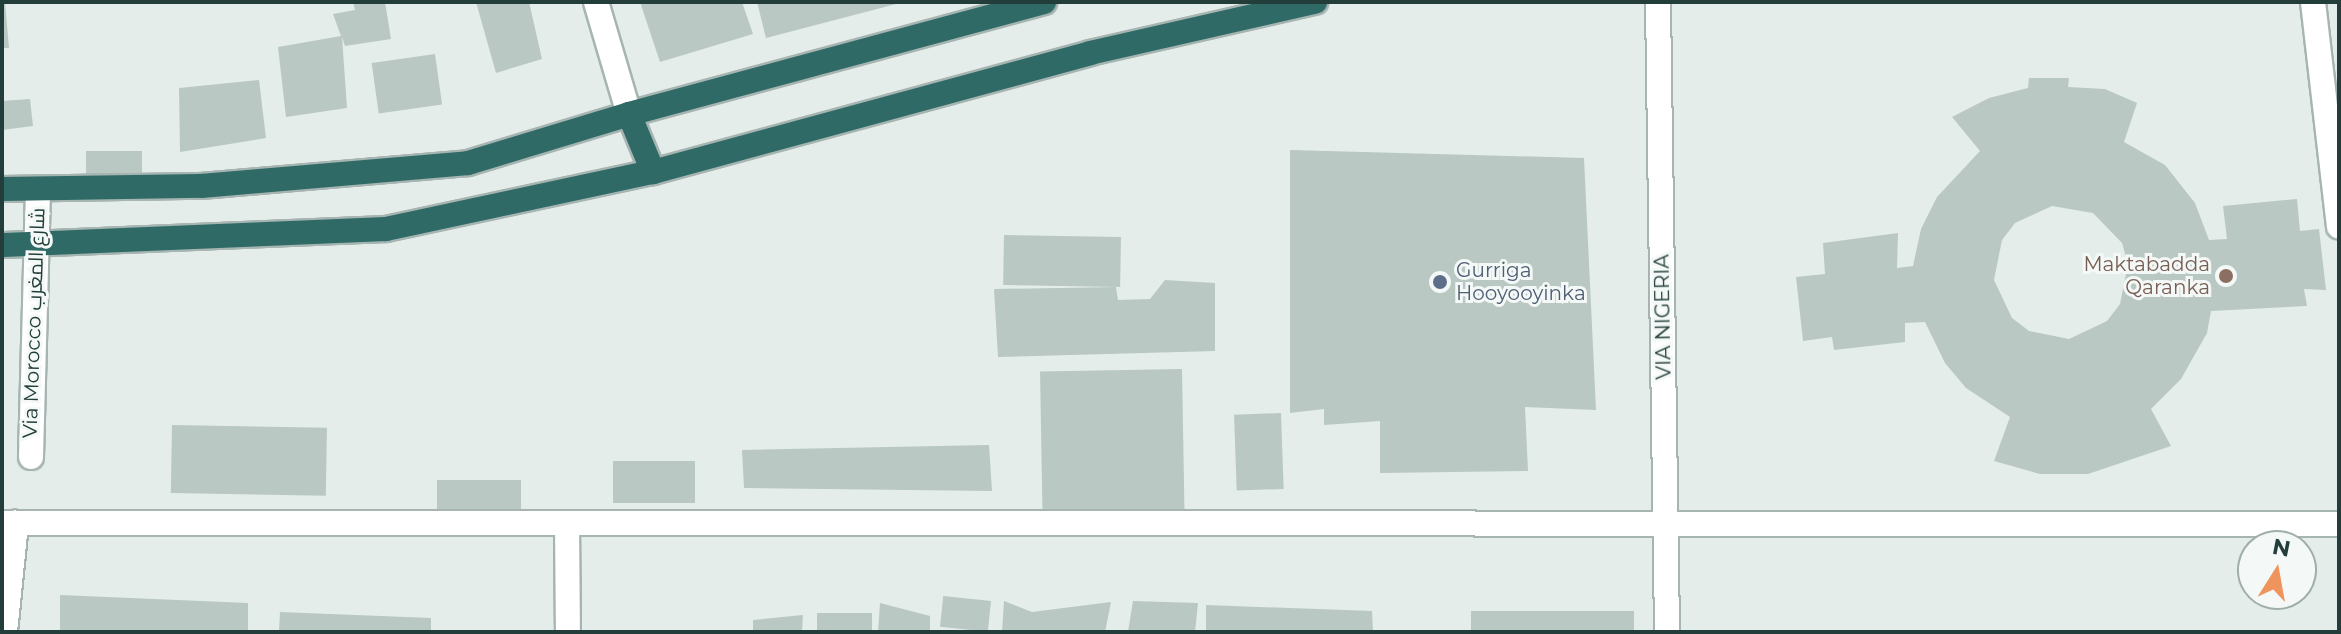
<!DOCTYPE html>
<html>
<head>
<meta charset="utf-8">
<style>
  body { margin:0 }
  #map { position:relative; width:2341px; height:634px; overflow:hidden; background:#e4edea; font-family:Montserrat,Cairo,sans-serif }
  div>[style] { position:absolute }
  .building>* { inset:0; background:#b9c8c3; transform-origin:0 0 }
  .roads { filter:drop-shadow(2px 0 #a6b5b2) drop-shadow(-2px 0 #a6b5b2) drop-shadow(0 2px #a6b5b2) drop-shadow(0 -2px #a6b5b2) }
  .minor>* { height:24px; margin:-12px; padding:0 12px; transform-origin:12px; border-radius:12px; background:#fff }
  .highway>* { height:24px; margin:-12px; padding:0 12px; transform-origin:12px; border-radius:12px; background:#2f6a66 }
  .dots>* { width:22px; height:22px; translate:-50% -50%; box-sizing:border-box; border:4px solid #f4f9f7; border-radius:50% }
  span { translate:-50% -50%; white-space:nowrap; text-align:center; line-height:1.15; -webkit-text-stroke:6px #f4f9f7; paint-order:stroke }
  .education-label { font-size:20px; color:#785e54 }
  .right { translate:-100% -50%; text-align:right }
  .service-label { font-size:20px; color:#4e5e75 }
  .left { translate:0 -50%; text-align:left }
  .street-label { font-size:20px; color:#233e3a }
  .frame { position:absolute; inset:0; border:4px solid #233e3a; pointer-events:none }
  .north { position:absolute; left:2237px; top:530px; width:80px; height:80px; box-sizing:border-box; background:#f4f9f7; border:2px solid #a0aeab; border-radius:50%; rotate:11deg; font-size:22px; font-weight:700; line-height:32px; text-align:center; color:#233e3a }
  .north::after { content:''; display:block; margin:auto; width:28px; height:36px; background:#f0945e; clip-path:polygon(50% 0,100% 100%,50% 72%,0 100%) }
</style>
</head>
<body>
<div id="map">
  <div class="building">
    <div style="clip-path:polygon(2px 2px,5px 2px,9px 48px,2px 48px)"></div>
    <div style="clip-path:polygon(353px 2px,385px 2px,391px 39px,345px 46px,342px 37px,347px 108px,286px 117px,278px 47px,341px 36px,333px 14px,355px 10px)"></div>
    <div style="clip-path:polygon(476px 2px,529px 2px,542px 59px,496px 73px)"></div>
    <div style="clip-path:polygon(640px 2px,742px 2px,753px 34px,660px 62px)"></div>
    <div style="clip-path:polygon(757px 2px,900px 2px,900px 3px,766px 38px)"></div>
    <div style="left:435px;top:54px;width:51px;height:64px;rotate:82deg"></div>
    <div style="clip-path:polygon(evenodd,2029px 78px,2069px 78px,2068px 87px,2105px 89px,2137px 103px,2124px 142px,2165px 165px,2195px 203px,2209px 240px,2227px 239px,2223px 206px,2297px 199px,2300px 231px,2319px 229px,2326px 290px,2304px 289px,2307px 306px,2211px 311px,2207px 333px,2181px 379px,2151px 409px,2171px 446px,2088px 474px,2040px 474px,1994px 461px,2010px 417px,1966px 388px,1945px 363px,1925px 322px,1905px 323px,1905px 342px,1834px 350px,1832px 337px,1803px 341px,1796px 277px,1825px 274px,1823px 243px,1898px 233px,1897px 268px,1913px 266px,1921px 229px,1937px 197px,1980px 151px,1952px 117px,1989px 98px,2028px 88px,2029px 78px,2052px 206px,2093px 213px,2122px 243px,2128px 264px,2120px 304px,2107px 321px,2069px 339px,2029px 331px,2012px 318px,1994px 280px,2002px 240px,2015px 223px,2052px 206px)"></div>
    <div style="clip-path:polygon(259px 80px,266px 138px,180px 152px,179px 88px)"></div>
    <div style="clip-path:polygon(30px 99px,33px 126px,2px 130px,2px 101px)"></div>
    <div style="clip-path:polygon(1290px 150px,1584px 158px,1596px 410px,1525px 407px,1528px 471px,1380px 473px,1380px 421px,1324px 425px,1324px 409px,1290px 413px)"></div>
    <div style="left:142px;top:151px;width:29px;height:56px;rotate:90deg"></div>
    <div style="left:1004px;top:235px;width:117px;height:50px;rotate:1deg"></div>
    <div style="clip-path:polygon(1165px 280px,1215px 283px,1215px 351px,998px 357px,994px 289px,1116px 287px,1118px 300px,1150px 299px)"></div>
    <div style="left:1182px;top:369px;width:148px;height:142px;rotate:89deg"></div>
    <div style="left:1281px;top:413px;width:76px;height:47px;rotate:88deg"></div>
    <div style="left:172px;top:425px;width:155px;height:68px;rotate:1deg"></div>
    <div style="clip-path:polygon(989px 445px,992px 491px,744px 488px,742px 450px)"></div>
    <div style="left:695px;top:461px;width:42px;height:82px;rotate:90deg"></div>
    <div style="left:521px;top:480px;width:35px;height:84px;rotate:90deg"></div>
    <div style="clip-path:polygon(60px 595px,248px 603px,248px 632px,60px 632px)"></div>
    <div style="left:991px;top:601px;width:31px;height:48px;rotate:96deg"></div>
    <div style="clip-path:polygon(1004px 601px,1032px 612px,1111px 602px,1105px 632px,1002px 632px)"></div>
    <div style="clip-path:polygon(1133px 601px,1198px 603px,1195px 632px,1128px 632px)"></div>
    <div style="clip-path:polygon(880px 603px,930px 616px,930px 632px,878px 632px)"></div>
    <div style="clip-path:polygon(1206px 605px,1372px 611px,1373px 632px,1206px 632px)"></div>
    <div style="left:1471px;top:611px;width:163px;height:21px"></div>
    <div style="clip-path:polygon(280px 612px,431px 618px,431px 632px,279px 632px)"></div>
    <div style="left:872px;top:613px;width:19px;height:55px;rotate:90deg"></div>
    <div style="clip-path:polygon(803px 615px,802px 632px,753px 632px,753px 620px)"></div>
  </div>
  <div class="roads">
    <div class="minor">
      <div style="left:596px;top:2px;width:117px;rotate:73.6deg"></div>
      <div style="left:1658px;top:2px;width:630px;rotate:89.18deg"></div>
      <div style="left:2313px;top:2px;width:226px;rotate:83.4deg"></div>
      <div style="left:31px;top:457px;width:267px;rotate:-88.5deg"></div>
      <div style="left:2px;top:523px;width:2337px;rotate:0.02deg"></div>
      <div style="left:567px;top:524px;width:108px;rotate:89.5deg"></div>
      <div style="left:5px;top:632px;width:110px;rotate:-84.2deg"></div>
    </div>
    <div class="highway">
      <div style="left:629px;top:114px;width:63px;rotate:67.5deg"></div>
      <div style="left:2px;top:189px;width:199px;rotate:-0.9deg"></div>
      <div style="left:201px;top:186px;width:268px;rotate:-4.9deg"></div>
      <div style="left:468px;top:163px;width:168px;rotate:-16.9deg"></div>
      <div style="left:629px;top:114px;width:430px;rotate:-15.1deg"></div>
      <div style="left:2px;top:245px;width:384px;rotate:-2.4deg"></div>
      <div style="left:386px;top:229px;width:273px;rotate:-12.1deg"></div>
      <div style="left:653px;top:172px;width:453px;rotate:-15.2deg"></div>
      <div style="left:1090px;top:53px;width:231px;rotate:-12.8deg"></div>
    </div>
  </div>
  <div class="dots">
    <div style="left:2226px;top:276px;background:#8d6e63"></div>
    <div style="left:1440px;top:282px;background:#5c6f8a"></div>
  </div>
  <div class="education-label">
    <span class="right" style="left:2210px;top:276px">Maktabadda<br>Qaranka</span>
  </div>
  <div class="service-label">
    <span class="left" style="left:1456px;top:282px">Gurriga<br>Hooyooyinka</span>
  </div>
  <div class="street-label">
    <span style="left:1663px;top:317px;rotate:-91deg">VIA NIGERIA</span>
    <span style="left:34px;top:323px;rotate:-88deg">Via Morocco شارع المغرب</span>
  </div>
  <div class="frame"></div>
  <div class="north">N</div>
</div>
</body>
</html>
